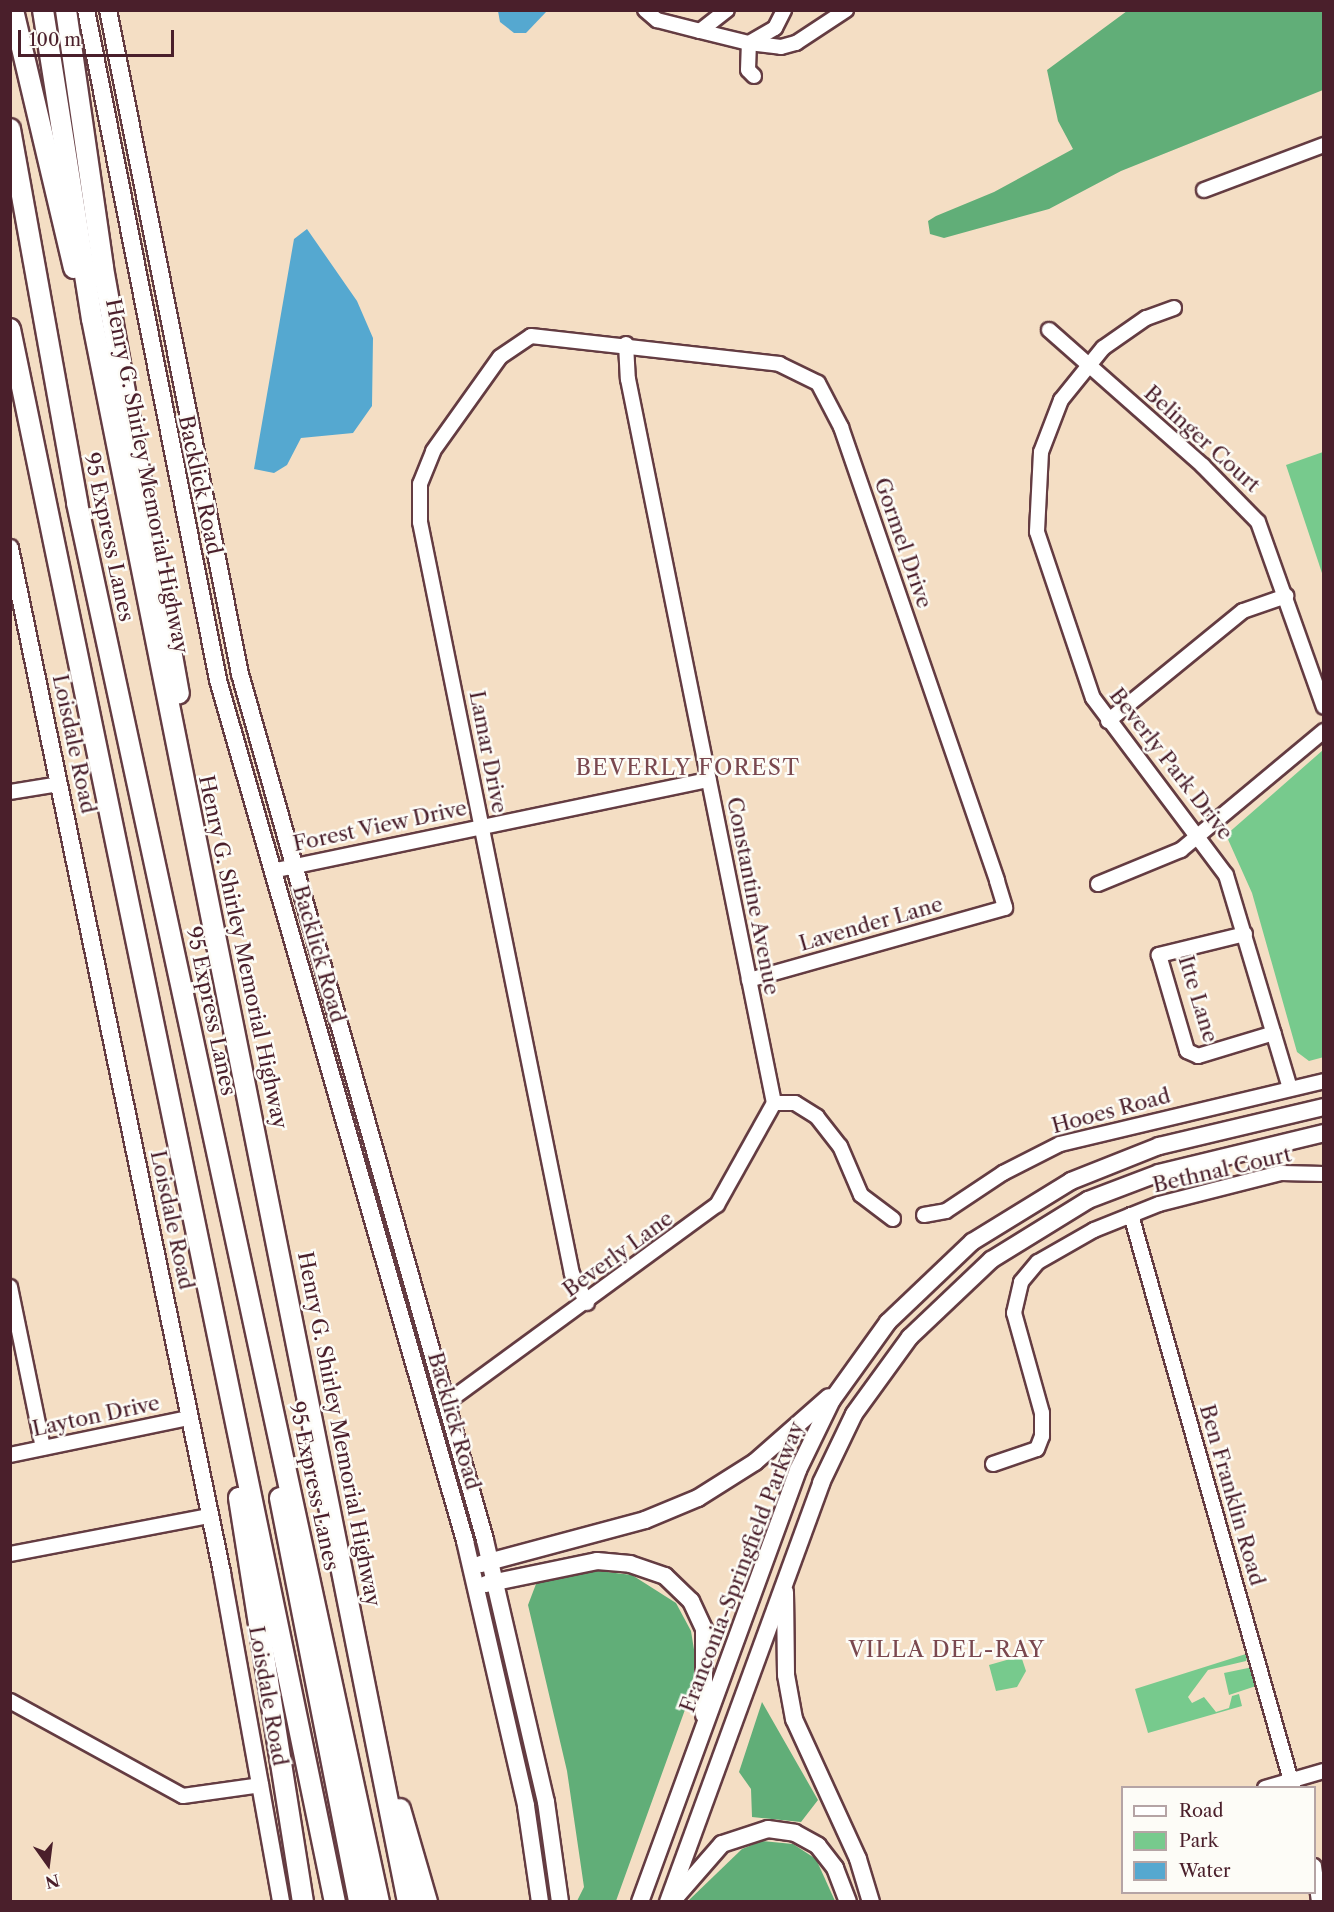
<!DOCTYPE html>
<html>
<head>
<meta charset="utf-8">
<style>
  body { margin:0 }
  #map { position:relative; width:1334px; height:1912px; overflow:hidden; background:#f4dec4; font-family:"Libre Caslon Text",serif }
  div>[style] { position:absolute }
  .green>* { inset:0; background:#77ca8d }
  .forest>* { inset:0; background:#61ae78 }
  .water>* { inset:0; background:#55a8d0 }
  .roads { filter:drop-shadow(2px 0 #643c42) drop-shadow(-2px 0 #643c42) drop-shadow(0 2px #643c42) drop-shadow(0 -2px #643c42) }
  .minor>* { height:14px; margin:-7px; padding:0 7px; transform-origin:7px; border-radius:7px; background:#fff }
  .major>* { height:16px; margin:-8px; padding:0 8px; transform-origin:8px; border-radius:8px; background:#fff }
  .highway>* { height:20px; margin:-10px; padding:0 10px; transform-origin:10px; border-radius:10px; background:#fff }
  span { translate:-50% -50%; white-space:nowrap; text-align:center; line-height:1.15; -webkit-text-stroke:5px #fdfcf7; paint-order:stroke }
  .street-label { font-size:21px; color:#4a1f2b }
  .neighbourhood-label { font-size:22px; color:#7a484f; letter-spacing:1.5px }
  .frame { position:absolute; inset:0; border:12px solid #4a1f2b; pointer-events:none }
  .legend { position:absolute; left:1121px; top:1786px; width:195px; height:108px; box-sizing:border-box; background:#fdfcf7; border:2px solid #b5a4a5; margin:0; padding:8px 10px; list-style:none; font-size:18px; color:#4a1f2b }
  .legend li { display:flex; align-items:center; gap:12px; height:30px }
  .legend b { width:30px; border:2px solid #b5a4a5 }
  .north { position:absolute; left:18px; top:1834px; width:60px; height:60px; -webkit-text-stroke:4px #fdfcf7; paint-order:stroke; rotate:166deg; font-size:16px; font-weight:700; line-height:24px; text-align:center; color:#4a1f2b }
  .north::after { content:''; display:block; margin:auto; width:21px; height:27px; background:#4a1f2b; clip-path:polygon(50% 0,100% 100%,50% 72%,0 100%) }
  .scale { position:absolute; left:18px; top:30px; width:156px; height:27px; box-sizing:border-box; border:3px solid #4a1f2b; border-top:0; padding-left:8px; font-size:18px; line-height:21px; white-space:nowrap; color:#4a1f2b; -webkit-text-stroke:4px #fdfcf7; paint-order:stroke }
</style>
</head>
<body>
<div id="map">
  <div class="green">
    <div style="clip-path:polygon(1323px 452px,1323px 576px,1286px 465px)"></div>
    <div style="clip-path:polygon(1323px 750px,1324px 1057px,1309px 1061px,1297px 1052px,1252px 893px,1226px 835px)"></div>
    <div style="clip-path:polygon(1249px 1653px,1246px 1661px,1208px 1670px,1188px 1697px,1192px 1703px,1204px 1697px,1216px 1712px,1229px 1708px,1232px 1696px,1239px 1694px,1242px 1706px,1148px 1733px,1135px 1689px)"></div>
    <div style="clip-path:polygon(1021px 1656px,1026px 1671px,1017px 1687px,996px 1691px,989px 1665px)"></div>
    <div style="clip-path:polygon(1253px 1667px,1256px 1686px,1229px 1695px,1224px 1673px)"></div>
  </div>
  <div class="forest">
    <div style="clip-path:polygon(1127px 11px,1323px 11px,1323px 90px,1121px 171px,1049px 209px,944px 238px,930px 234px,928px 221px,936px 216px,994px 192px,1073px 149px,1058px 121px,1047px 70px)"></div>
    <div style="clip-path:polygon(599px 1571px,632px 1575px,676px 1603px,691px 1631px,696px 1662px,691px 1693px,616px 1901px,577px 1901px,584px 1887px,567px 1771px,528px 1605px,536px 1584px,550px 1576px)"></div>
    <div style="clip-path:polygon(762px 1702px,818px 1800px,801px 1822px,752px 1817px,751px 1789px,739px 1772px)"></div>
    <div style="clip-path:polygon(762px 1841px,793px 1844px,816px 1859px,835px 1901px,688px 1901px,742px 1849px)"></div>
  </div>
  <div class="water">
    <div style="clip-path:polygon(498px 11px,498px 10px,547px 11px,526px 33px,514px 33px,500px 22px)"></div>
    <div style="clip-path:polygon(307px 229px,357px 301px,373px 338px,372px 406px,353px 433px,301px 438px,287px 465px,274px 473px,254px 469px,294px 239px)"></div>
  </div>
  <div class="roads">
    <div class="minor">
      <div style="left:645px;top:10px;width:16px;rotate:40deg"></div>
      <div style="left:657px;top:20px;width:44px;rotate:14.3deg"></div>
      <div style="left:700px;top:31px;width:34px;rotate:-38deg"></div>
      <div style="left:700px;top:31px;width:50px;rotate:13.8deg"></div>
      <div style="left:749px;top:43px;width:30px;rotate:-30deg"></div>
      <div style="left:775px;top:28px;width:20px;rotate:-63deg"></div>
      <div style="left:754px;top:76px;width:8px;rotate:-135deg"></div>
      <div style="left:748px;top:70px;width:27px;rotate:-88deg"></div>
      <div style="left:749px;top:43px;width:32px;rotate:7deg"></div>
      <div style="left:781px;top:47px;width:16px;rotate:-15deg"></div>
      <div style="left:796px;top:43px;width:60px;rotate:-33.4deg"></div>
      <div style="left:1204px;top:190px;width:128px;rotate:-20.6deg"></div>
      <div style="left:1174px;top:308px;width:30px;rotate:160deg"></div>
      <div style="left:1146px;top:318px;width:52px;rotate:145.1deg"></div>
      <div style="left:1103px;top:348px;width:67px;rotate:128.9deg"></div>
      <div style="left:1061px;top:400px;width:56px;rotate:111deg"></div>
      <div style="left:1041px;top:452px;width:80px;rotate:92.9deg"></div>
      <div style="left:1037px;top:532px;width:175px;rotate:71.4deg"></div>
      <div style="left:1093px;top:698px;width:221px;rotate:53.1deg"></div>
      <div style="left:1226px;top:875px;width:223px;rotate:73.3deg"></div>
      <div style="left:1049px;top:330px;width:205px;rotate:41.4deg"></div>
      <div style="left:1203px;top:466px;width:78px;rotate:45.5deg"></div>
      <div style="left:1258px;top:522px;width:196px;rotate:70.4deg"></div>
      <div style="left:626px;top:344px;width:35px;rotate:87deg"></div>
      <div style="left:628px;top:379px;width:739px;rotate:78.6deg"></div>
      <div style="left:774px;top:1103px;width:21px"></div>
      <div style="left:795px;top:1103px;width:26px;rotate:32deg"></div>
      <div style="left:817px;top:1117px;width:37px;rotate:52deg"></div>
      <div style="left:840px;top:1146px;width:53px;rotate:66.8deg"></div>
      <div style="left:861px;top:1195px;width:40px;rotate:37deg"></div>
      <div style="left:1108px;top:721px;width:174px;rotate:-39.2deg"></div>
      <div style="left:1243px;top:611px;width:46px;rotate:-19.2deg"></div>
      <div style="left:10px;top:792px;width:50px;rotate:-9.3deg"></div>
      <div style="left:272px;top:871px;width:446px;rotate:-11.8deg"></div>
      <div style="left:1098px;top:884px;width:90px;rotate:-22.3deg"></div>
      <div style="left:1181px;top:850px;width:186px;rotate:-39.8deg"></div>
      <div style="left:1245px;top:934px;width:89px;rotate:166.3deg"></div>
      <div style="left:1159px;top:955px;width:100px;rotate:73.7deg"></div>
      <div style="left:1187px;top:1051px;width:12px;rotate:24deg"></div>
      <div style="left:1198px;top:1056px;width:79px;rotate:-16.8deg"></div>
      <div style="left:924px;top:1215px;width:22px;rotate:-10deg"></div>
      <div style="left:946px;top:1211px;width:69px;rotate:-33.7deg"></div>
      <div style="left:1003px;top:1173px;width:64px;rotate:-27deg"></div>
      <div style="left:1060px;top:1144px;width:271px;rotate:-13.4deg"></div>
      <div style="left:1131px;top:1215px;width:595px;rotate:74.21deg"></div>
      <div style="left:10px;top:1287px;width:164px;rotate:78.4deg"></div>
      <div style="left:587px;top:1303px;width:33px;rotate:-117deg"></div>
      <div style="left:572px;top:1274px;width:767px;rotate:-101.43deg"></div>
      <div style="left:420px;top:522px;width:38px;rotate:-90deg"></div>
      <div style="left:420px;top:484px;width:35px;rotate:-68deg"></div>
      <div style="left:433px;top:451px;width:115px;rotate:-54.5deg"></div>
      <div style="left:500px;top:357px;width:37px;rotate:-34deg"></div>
      <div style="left:531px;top:336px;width:250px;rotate:6.4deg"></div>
      <div style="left:779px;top:364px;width:43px;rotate:26deg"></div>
      <div style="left:818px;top:383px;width:50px;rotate:62.4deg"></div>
      <div style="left:841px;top:427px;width:480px;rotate:71deg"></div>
      <div style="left:997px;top:881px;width:28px;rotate:73deg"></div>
      <div style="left:1005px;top:908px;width:266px;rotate:164.3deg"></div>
      <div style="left:446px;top:1403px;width:336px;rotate:-36.2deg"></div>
      <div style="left:717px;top:1205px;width:117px;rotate:-60.8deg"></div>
      <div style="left:10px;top:1455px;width:183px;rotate:-11.7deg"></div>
      <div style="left:993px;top:1464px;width:46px;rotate:-18.8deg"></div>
      <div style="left:1037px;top:1449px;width:14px;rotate:-69deg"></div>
      <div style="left:1042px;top:1436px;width:23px;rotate:-90deg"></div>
      <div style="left:1042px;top:1413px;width:104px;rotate:-105.6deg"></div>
      <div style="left:1014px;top:1313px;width:32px;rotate:-77deg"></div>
      <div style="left:1021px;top:1282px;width:26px;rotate:-50deg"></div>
      <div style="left:1038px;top:1262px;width:64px;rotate:-29.7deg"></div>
      <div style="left:1094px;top:1230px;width:70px;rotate:-21.8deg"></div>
      <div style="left:1159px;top:1204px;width:126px;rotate:-14.3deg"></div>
      <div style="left:1281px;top:1173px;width:43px;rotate:1.3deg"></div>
      <div style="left:10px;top:1554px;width:204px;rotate:-10.8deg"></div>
      <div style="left:10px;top:1701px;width:197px;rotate:28.8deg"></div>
      <div style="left:183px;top:1796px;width:79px;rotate:-8deg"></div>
      <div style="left:1265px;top:1788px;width:61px;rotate:-16.1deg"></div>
      <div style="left:1314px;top:1866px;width:36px;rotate:82deg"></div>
    </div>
    <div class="major">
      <div style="left:86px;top:10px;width:683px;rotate:78.85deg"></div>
      <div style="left:218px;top:680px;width:896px;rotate:73.99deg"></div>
      <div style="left:465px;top:1541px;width:272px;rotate:77deg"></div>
      <div style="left:526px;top:1806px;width:97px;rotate:81.7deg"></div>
      <div style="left:108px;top:10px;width:677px;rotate:78.76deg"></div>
      <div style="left:240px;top:674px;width:900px;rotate:74.2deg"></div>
      <div style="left:485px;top:1540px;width:269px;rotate:76.9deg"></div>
      <div style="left:546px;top:1802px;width:101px;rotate:82deg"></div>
      <div style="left:10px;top:548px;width:1047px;rotate:78.31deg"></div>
      <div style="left:222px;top:1573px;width:334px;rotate:79.8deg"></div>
      <div style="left:481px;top:1564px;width:170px;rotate:-15deg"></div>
      <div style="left:645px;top:1520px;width:57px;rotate:-22.5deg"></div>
      <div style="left:698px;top:1498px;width:67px;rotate:-32.3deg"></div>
      <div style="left:755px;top:1462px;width:98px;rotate:-41.3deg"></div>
      <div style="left:486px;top:1584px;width:113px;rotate:-11.7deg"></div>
      <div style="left:597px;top:1561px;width:33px;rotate:5deg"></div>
      <div style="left:630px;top:1564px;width:37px;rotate:19deg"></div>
      <div style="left:665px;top:1576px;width:36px;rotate:44deg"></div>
      <div style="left:691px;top:1601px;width:31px;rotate:65deg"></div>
      <div style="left:704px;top:1629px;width:86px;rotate:90deg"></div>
      <div style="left:785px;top:1592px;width:83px;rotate:89.3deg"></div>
      <div style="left:786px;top:1675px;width:45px;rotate:79.7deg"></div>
      <div style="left:794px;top:1719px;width:154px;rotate:65.4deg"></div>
      <div style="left:858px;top:1859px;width:45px;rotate:73.2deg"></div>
      <div style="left:674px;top:1899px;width:73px;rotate:-48.9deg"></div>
      <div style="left:722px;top:1844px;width:48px;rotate:-18.1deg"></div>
      <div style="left:768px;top:1829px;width:27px;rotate:8deg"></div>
      <div style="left:795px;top:1833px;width:26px;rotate:29deg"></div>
      <div style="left:818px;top:1846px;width:28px;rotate:52deg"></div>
      <div style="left:835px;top:1868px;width:36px;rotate:69deg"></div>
      <div style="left:640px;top:1902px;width:460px;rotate:-69.9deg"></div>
      <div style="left:798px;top:1470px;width:78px;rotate:-64.1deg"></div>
      <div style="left:832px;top:1400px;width:96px;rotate:-54.3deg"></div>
      <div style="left:888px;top:1322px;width:116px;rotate:-43.6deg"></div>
      <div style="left:972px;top:1242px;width:116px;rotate:-31.6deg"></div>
      <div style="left:1071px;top:1181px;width:95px;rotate:-21.7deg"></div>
      <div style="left:1159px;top:1146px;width:170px;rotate:-13.3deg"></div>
      <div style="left:668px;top:1902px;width:446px;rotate:-69.9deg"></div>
      <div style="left:821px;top:1483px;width:76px;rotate:-64.4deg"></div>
      <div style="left:854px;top:1414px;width:95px;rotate:-54deg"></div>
      <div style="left:910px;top:1337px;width:112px;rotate:-43.5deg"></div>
      <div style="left:991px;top:1260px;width:114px;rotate:-31.7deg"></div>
      <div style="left:1088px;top:1200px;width:76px;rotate:-20.8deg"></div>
      <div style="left:1159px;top:1173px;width:170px;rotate:-13.6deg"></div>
    </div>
    <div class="highway">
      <div style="left:13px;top:10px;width:265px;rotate:76.7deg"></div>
      <div style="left:43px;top:10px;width:313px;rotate:81deg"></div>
      <div style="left:92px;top:319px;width:1614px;rotate:78.71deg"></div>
      <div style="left:66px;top:10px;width:261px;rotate:81.8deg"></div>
      <div style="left:103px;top:268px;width:432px;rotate:79.9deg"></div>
      <div style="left:10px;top:129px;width:380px;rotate:79.8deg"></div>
      <div style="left:77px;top:503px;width:1431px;rotate:77.82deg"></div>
      <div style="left:10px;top:329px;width:1606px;rotate:78.33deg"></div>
      <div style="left:239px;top:1498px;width:409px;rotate:81deg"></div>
      <div style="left:280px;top:1498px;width:412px;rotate:78.9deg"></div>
      <div style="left:400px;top:1809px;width:97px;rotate:73.8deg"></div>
    </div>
  </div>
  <div class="street-label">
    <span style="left:1202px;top:439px;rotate:42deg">Belinger Court</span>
    <span style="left:147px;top:476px;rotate:79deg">Henry G. Shirley Memorial Highway</span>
    <span style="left:200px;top:485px;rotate:78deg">Backlick Road</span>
    <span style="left:109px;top:537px;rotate:78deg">95 Express Lanes</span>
    <span style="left:903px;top:543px;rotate:71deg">Gormel Drive</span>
    <span style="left:74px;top:744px;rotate:78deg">Loisdale Road</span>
    <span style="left:488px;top:752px;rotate:79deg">Lamar Drive</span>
    <span style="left:1171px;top:764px;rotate:52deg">Beverly Park Drive</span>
    <span style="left:380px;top:826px;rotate:-12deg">Forest View Drive</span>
    <span style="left:753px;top:896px;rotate:79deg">Constantine Avenue</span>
    <span style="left:871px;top:924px;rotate:-16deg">Lavender Lane</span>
    <span style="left:243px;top:952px;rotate:78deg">Henry G. Shirley Memorial Highway</span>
    <span style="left:319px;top:954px;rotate:74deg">Backlick Road</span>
    <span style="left:1198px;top:999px;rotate:73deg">Itte Lane</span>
    <span style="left:211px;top:1011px;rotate:78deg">95 Express Lanes</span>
    <span style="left:1111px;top:1111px;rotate:-15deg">Hooes Road</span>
    <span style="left:1222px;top:1170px;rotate:-13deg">Bethnal Court</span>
    <span style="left:172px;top:1220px;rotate:78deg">Loisdale Road</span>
    <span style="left:618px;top:1254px;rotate:-36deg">Beverly Lane</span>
    <span style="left:96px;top:1416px;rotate:-12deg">Layton Drive</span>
    <span style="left:454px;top:1421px;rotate:74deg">Backlick Road</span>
    <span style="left:339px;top:1429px;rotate:79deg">Henry G. Shirley Memorial Highway</span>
    <span style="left:314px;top:1486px;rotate:78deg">95 Express Lanes</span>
    <span style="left:1232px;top:1495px;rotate:74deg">Ben Franklin Road</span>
    <span style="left:742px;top:1567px;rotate:-69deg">Franconia-Springfield Parkway</span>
    <span style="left:268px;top:1696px;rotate:80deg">Loisdale Road</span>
  </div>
  <div class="neighbourhood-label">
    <span style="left:688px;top:768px">BEVERLY FOREST</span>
    <span style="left:947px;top:1650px">VILLA DEL-RAY</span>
  </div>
  <div class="frame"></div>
  <ul class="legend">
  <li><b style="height:8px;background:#fff"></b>Road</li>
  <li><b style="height:16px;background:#77ca8d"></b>Park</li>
  <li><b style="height:16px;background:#55a8d0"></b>Water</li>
  </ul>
  <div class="north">N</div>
  <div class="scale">100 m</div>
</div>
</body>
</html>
